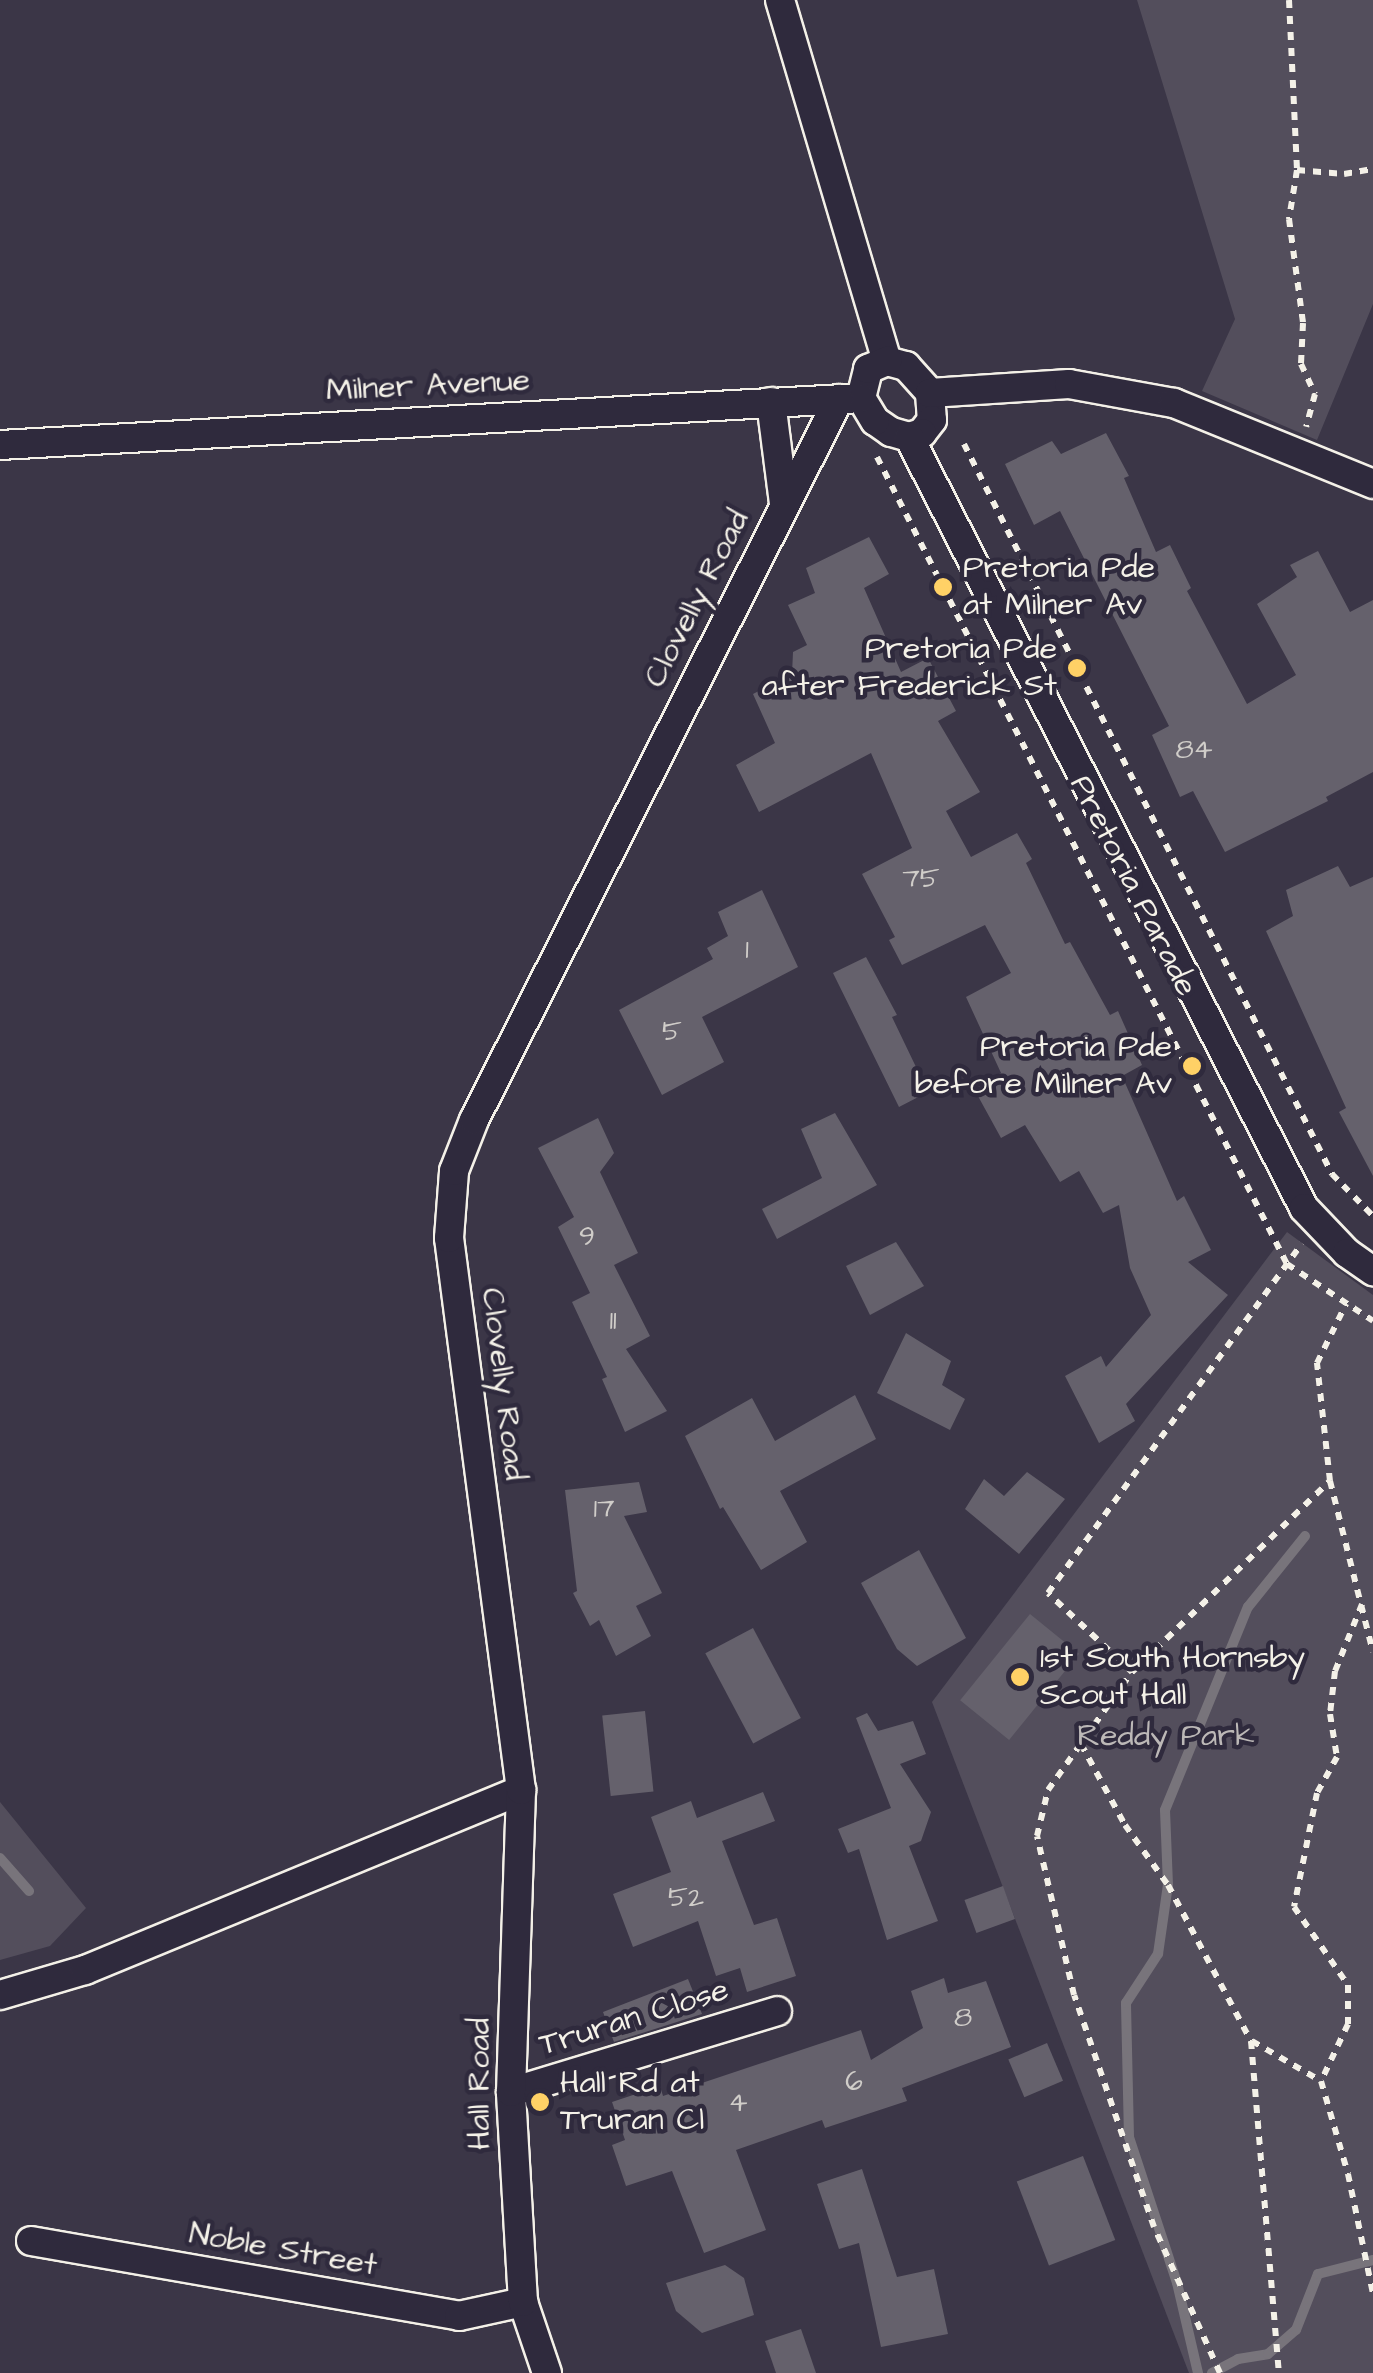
<!DOCTYPE html>
<html>
<head>
<meta charset="utf-8">
<style>
  body { margin:0 }
  #map { position:relative; width:1373px; height:2373px; overflow:hidden; background:#3b3647; font-family:"Architects Daughter",sans-serif }
  div>[style] { position:absolute }
  .green>* { inset:0; background:#534e5c }
  .stream>* { height:10px; margin:-5px; padding:0 5px; transform-origin:5px; border-radius:5px; background:#78747b }
  .building>* { inset:0; background:#65616c; transform-origin:0 0 }
  .path>* { height:6px; margin-top:-3px; transform-origin:0; background:repeating-linear-gradient(90deg,#f4f1e8 0 8px,transparent 0 16px) }
  .roads { filter:drop-shadow(2px 0 #f4f1e8) drop-shadow(-2px 0 #f4f1e8) drop-shadow(0 2px #f4f1e8) drop-shadow(0 -2px #f4f1e8) }
  .minor>* { height:28px; margin:-14px; padding:0 14px; transform-origin:14px; border-radius:14px; background:#2f2a3d }
  .dots>* { width:28px; height:28px; translate:-50% -50%; box-sizing:border-box; border:5px solid #2f2a3d; border-radius:50% }
  span { translate:-50% -50%; white-space:nowrap; text-align:center; line-height:1.15; -webkit-text-stroke:9px #2f2a3d; paint-order:stroke }
  .number-label { font-size:28px; color:#d0cdc9 }
  .number-label span { -webkit-text-stroke-width:0 }
  .street-label { font-size:32px; color:#f4f1e8 }
  .poi-label { font-size:32px; color:#f4f1e8 }
  .left { translate:0 -50%; text-align:left }
  .right { translate:-100% -50%; text-align:right }
  .park-label { font-size:32px; color:#bcb8b7 }
</style>
</head>
<body>
<div id="map">
  <div class="green">
    <div style="clip-path:polygon(1137px 0,1373px 0,1373px 304px,1317px 440px,1202px 391px,1235px 319px)"></div>
    <div style="clip-path:polygon(1287px 1232px,1373px 1295px,1373px 2373px,1189px 2373px,932px 1702px)"></div>
    <div style="clip-path:polygon(0 1802px,86px 1908px,50px 1946px,0 1960px)"></div>
  </div>
  <div class="stream">
    <div style="left:0;top:1858px;width:44px;rotate:48.7deg"></div>
    <div style="left:1198px;top:2373px;width:92px;rotate:-103.1deg"></div>
    <div style="left:1177px;top:2283px;width:154px;rotate:-108.2deg"></div>
    <div style="left:1129px;top:2137px;width:134px;rotate:-91.3deg"></div>
    <div style="left:1126px;top:2003px;width:59px;rotate:-56.9deg"></div>
    <div style="left:1158px;top:1954px;width:70px;rotate:-81.8deg"></div>
    <div style="left:1168px;top:1885px;width:75px;rotate:-92.3deg"></div>
    <div style="left:1165px;top:1810px;width:219px;rotate:-67.8deg"></div>
    <div style="left:1248px;top:1607px;width:91px;rotate:-51.2deg"></div>
    <div style="left:1212px;top:2373px;width:30px;rotate:-28deg"></div>
    <div style="left:1238px;top:2359px;width:30px;rotate:-9deg"></div>
    <div style="left:1268px;top:2354px;width:37px;rotate:-41deg"></div>
    <div style="left:1296px;top:2330px;width:60px;rotate:-68.6deg"></div>
    <div style="left:1318px;top:2274px;width:57px;rotate:-14.3deg"></div>
  </div>
  <div class="building">
    <div style="clip-path:polygon(1106px 433px,1129px 476px,1124px 478px,1156px 552px,1170px 545px,1191px 588px,1187px 591px,1247px 704px,1296px 675px,1257px 604px,1297px 577px,1290px 565px,1318px 551px,1350px 612px,1373px 600px,1373px 772px,1326px 797px,1328px 801px,1225px 852px,1193px 791px,1180px 797px,1152px 735px,1169px 726px,1060px 511px,1034px 525px,1005px 464px,1052px 441px,1061px 454px)"></div>
    <div style="clip-path:polygon(869px 537px,889px 574px,864px 588px,901px 672px,928px 658px,956px 711px,938px 721px,980px 792px,946px 811px,971px 857px,1017px 833px,1032px 859px,1026px 863px,1065px 944px,1070px 942px,1110px 1015px,1118px 1011px,1142px 1065px,1122px 1076px,1177px 1201px,1184px 1196px,1211px 1250px,1188px 1262px,1228px 1295px,1126px 1404px,1135px 1421px,1099px 1443px,1065px 1376px,1101px 1356px,1106px 1367px,1151px 1315px,1130px 1268px,1119px 1205px,1103px 1213px,1079px 1171px,1060px 1182px,1025px 1125px,1001px 1138px,973px 1087px,1001px 1073px,966px 997px,1011px 973px,985px 925px,902px 965px,889px 940px,895px 937px,862px 874px,912px 848px,871px 753px,759px 812px,736px 765px,775px 743px,753px 694px,792px 674px,793px 652px,807px 645px,788px 605px,815px 593px,806px 568px)"></div>
    <div style="clip-path:polygon(1338px 866px,1350px 887px,1373px 877px,1373px 1176px,1339px 1112px,1346px 1108px,1266px 931px,1293px 916px,1286px 890px)"></div>
    <div style="clip-path:polygon(762px 890px,798px 967px,702px 1017px,724px 1062px,662px 1095px,619px 1010px,713px 959px,707px 948px,728px 936px,718px 912px)"></div>
    <div style="clip-path:polygon(866px 957px,897px 1015px,892px 1017px,928px 1092px,899px 1107px,833px 973px)"></div>
    <div style="clip-path:polygon(835px 1113px,877px 1185px,777px 1239px,762px 1209px,822px 1178px,801px 1129px)"></div>
    <div style="clip-path:polygon(598px 1118px,614px 1153px,600px 1172px,638px 1253px,614px 1265px,650px 1336px,626px 1349px,667px 1411px,625px 1432px,602px 1379px,607px 1377px,572px 1302px,590px 1293px,558px 1227px,574px 1217px,538px 1148px)"></div>
    <div style="clip-path:polygon(896px 1242px,924px 1286px,870px 1315px,846px 1266px)"></div>
    <div style="clip-path:polygon(906px 1333px,951px 1361px,942px 1385px,965px 1399px,950px 1430px,877px 1393px)"></div>
    <div style="clip-path:polygon(855px 1395px,876px 1439px,780px 1491px,807px 1542px,761px 1570px,723px 1507px,720px 1509px,685px 1436px,752px 1398px,775px 1441px)"></div>
    <div style="clip-path:polygon(1027px 1472px,1065px 1499px,1019px 1554px,965px 1509px,984px 1479px,1004px 1496px)"></div>
    <div style="clip-path:polygon(639px 1482px,647px 1512px,624px 1516px,662px 1593px,636px 1606px,651px 1636px,616px 1656px,599px 1620px,590px 1626px,573px 1593px,577px 1591px,565px 1490px)"></div>
    <div style="clip-path:polygon(919px 1550px,966px 1638px,917px 1666px,897px 1649px,861px 1583px)"></div>
    <div style="left:1030px;top:1614px;width:63px;height:111px;rotate:39deg"></div>
    <div style="left:753px;top:1628px;width:102px;height:54px;rotate:62deg"></div>
    <div style="left:645px;top:1711px;width:81px;height:43px;rotate:84deg"></div>
    <div style="clip-path:polygon(867px 1713px,878px 1731px,913px 1721px,926px 1754px,900px 1764px,931px 1812px,921px 1841px,909px 1846px,938px 1921px,887px 1940px,859px 1849px,848px 1853px,838px 1829px,891px 1808px,856px 1718px)"></div>
    <div style="clip-path:polygon(763px 1792px,775px 1821px,722px 1841px,754px 1925px,777px 1918px,796px 1976px,747px 1992px,740px 1968px,716px 1976px,698px 1921px,633px 1947px,613px 1894px,671px 1872px,651px 1817px,691px 1801px,697px 1818px)"></div>
    <div style="left:1003px;top:1886px;width:35px;height:41px;rotate:70deg"></div>
    <div style="clip-path:polygon(944px 1978px,948px 1993px,986px 1981px,1011px 2047px,902px 2088px,907px 2101px,825px 2128px,822px 2120px,736px 2150px,766px 2230px,704px 2253px,672px 2171px,626px 2186px,612px 2145px,625px 2140px,612px 2102px,660px 2086px,663px 2096px,861px 2030px,871px 2060px,923px 2028px,911px 1991px)"></div>
    <div style="clip-path:polygon(688px 1979px,702px 2014px,614px 2042px,603px 2012px)"></div>
    <div style="left:1047px;top:2043px;width:41px;height:42px;rotate:67deg"></div>
    <div style="left:1083px;top:2156px;width:90px;height:71px;rotate:69deg"></div>
    <div style="clip-path:polygon(862px 2169px,897px 2277px,934px 2269px,948px 2334px,881px 2347px,859px 2243px,839px 2249px,817px 2184px)"></div>
    <div style="clip-path:polygon(725px 2265px,744px 2278px,754px 2315px,702px 2333px,676px 2311px,666px 2283px)"></div>
    <div style="clip-path:polygon(801px 2329px,816px 2373px,776px 2373px,765px 2341px)"></div>
  </div>
  <div class="path">
    <div style="left:1289px;top:0;width:170px;rotate:87.3deg"></div>
    <div style="left:1297px;top:170px;width:50px;rotate:99.3deg"></div>
    <div style="left:1289px;top:219px;width:105px;rotate:82.3deg"></div>
    <div style="left:1303px;top:323px;width:41px;rotate:92.8deg"></div>
    <div style="left:1301px;top:364px;width:33px;rotate:65deg"></div>
    <div style="left:1315px;top:394px;width:34px;rotate:105deg"></div>
    <div style="left:1297px;top:170px;width:47px;rotate:4.9deg"></div>
    <div style="left:1344px;top:174px;width:29px;rotate:-10deg"></div>
    <div style="left:964px;top:444px;width:818px;rotate:63.25deg"></div>
    <div style="left:1332px;top:1174px;width:59px;rotate:45.7deg"></div>
    <div style="left:877px;top:457px;width:905px;rotate:63.07deg"></div>
    <div style="left:1287px;top:1264px;width:103px;rotate:33.5deg"></div>
    <div style="left:1330px;top:1481px;width:176px;rotate:75.9deg"></div>
    <div style="left:1362px;top:1604px;width:72px;rotate:111.9deg"></div>
    <div style="left:1335px;top:1671px;width:43px;rotate:96.6deg"></div>
    <div style="left:1330px;top:1714px;width:44px;rotate:80.8deg"></div>
    <div style="left:1337px;top:1757px;width:41px;rotate:119.1deg"></div>
    <div style="left:1317px;top:1793px;width:116px;rotate:101.4deg"></div>
    <div style="left:1294px;top:1907px;width:95px;rotate:55.3deg"></div>
    <div style="left:1348px;top:1985px;width:39px;rotate:90deg"></div>
    <div style="left:1348px;top:2024px;width:63px;rotate:115.3deg"></div>
    <div style="left:1321px;top:2081px;width:97px;rotate:73.8deg"></div>
    <div style="left:1348px;top:2174px;width:123px;rotate:78.2deg"></div>
    <div style="left:1132px;top:1672px;width:115px;rotate:-136.8deg"></div>
    <div style="left:1048px;top:1593px;width:432px;rotate:-54deg"></div>
    <div style="left:1081px;top:1744px;width:92px;rotate:61.5deg"></div>
    <div style="left:1125px;top:1825px;width:74px;rotate:54.4deg"></div>
    <div style="left:1168px;top:1885px;width:177px;rotate:62deg"></div>
    <div style="left:1251px;top:2041px;width:333px;rotate:85.2deg"></div>
    <div style="left:1252px;top:2041px;width:80px;rotate:30.1deg"></div>
    <div style="left:1220px;top:2373px;width:160px;rotate:-114.3deg"></div>
    <div style="left:1154px;top:2227px;width:245px;rotate:-109deg"></div>
    <div style="left:1074px;top:1995px;width:163px;rotate:-103.1deg"></div>
    <div style="left:1037px;top:1836px;width:47px;rotate:-76.6deg"></div>
    <div style="left:1048px;top:1790px;width:145px;rotate:-54.6deg"></div>
    <div style="left:1132px;top:1672px;width:275px;rotate:-44deg"></div>
    <div style="left:1330px;top:1481px;width:119px;rotate:-96.3deg"></div>
    <div style="left:1317px;top:1363px;width:66px;rotate:-63.8deg"></div>
  </div>
  <div class="roads">
    <div class="minor">
      <div style="left:780px;top:0;width:377px;rotate:73.5deg"></div>
      <div style="left:887px;top:361px;width:20px;rotate:15deg"></div>
      <div style="left:906px;top:366px;width:36px;rotate:48deg"></div>
      <div style="left:930px;top:393px;width:27px;rotate:86deg"></div>
      <div style="left:932px;top:420px;width:16px;rotate:128deg"></div>
      <div style="left:922px;top:433px;width:14px;rotate:163deg"></div>
      <div style="left:909px;top:437px;width:19px;rotate:-164deg"></div>
      <div style="left:891px;top:432px;width:19px;rotate:-145deg"></div>
      <div style="left:875px;top:421px;width:27px;rotate:-121deg"></div>
      <div style="left:861px;top:398px;width:30px;rotate:-76deg"></div>
      <div style="left:868px;top:369px;width:21px;rotate:-23deg"></div>
      <div style="left:930px;top:393px;width:139px;rotate:-3.7deg"></div>
      <div style="left:1069px;top:384px;width:107px;rotate:10.3deg"></div>
      <div style="left:1174px;top:403px;width:215px;rotate:22.1deg"></div>
      <div style="left:771px;top:402px;width:102px;rotate:82.7deg"></div>
      <div style="left:909px;top:437px;width:866px;rotate:62.87deg"></div>
      <div style="left:1304px;top:1208px;width:62px;rotate:46.3deg"></div>
      <div style="left:1347px;top:1253px;width:32px;rotate:35deg"></div>
      <div style="left:0;top:445px;width:862px;rotate:-3.12deg"></div>
      <div style="left:0;top:1995px;width:89px;rotate:-16.4deg"></div>
      <div style="left:85px;top:1970px;width:472px;rotate:-22.4deg"></div>
      <div style="left:511px;top:2092px;width:278px;rotate:-16.9deg"></div>
      <div style="left:31px;top:2241px;width:435px;rotate:9.9deg"></div>
      <div style="left:459px;top:2316px;width:66px;rotate:-12.3deg"></div>
      <div style="left:547px;top:2373px;width:75px;rotate:-108.7deg"></div>
      <div style="left:523px;top:2302px;width:210px;rotate:-93.3deg"></div>
      <div style="left:511px;top:2092px;width:302px;rotate:-88.1deg"></div>
      <div style="left:521px;top:1790px;width:557px;rotate:-97.43deg"></div>
      <div style="left:449px;top:1238px;width:67px;rotate:-85.7deg"></div>
      <div style="left:454px;top:1171px;width:55px;rotate:-68.6deg"></div>
      <div style="left:474px;top:1120px;width:808px;rotate:-63.15deg"></div>
    </div>
  </div>
  <div class="dots">
    <div style="left:943px;top:587px;background:#ffd166"></div>
    <div style="left:1077px;top:668px;background:#ffd166"></div>
    <div style="left:1192px;top:1066px;background:#ffd166"></div>
    <div style="left:1020px;top:1677px;background:#ffd166"></div>
    <div style="left:540px;top:2102px;background:#ffd166"></div>
  </div>
  <div class="number-label">
    <span style="left:1194px;top:750px">84</span>
    <span style="left:921px;top:879px">75</span>
    <span style="left:747px;top:950px">1</span>
    <span style="left:672px;top:1032px">5</span>
    <span style="left:587px;top:1237px">9</span>
    <span style="left:613px;top:1321px">11</span>
    <span style="left:604px;top:1509px">17</span>
    <span style="left:686px;top:1898px">52</span>
    <span style="left:963px;top:2018px">8</span>
    <span style="left:854px;top:2082px">6</span>
    <span style="left:738px;top:2103px">4</span>
  </div>
  <div class="street-label">
    <span style="left:428px;top:386px;rotate:-3deg">Milner Avenue</span>
    <span style="left:697px;top:599px;rotate:-63deg">Clovelly Road</span>
    <span style="left:1133px;top:886px;rotate:63deg">Pretoria Parade</span>
    <span style="left:503px;top:1384px;rotate:83deg">Clovelly Road</span>
    <span style="left:634px;top:2018px;rotate:-17deg">Truran Close</span>
    <span style="left:480px;top:2084px;rotate:-90deg">Hall Road</span>
    <span style="left:283px;top:2250px;rotate:10deg">Noble Street</span>
  </div>
  <div class="poi-label">
    <span class="left" style="left:963px;top:587px">Pretoria Pde<br>at Milner Av</span>
    <span class="right" style="left:1057px;top:668px">Pretoria Pde<br>after Frederick St</span>
    <span class="right" style="left:1172px;top:1066px">Pretoria Pde<br>before Milner Av</span>
    <span class="left" style="left:1040px;top:1677px">1st South Hornsby<br>Scout Hall</span>
    <span class="left" style="left:560px;top:2102px">Hall Rd at<br>Truran Cl</span>
  </div>
  <div class="park-label">
    <span style="left:1166px;top:1736px">Reddy Park</span>
  </div>
</div>
</body>
</html>
